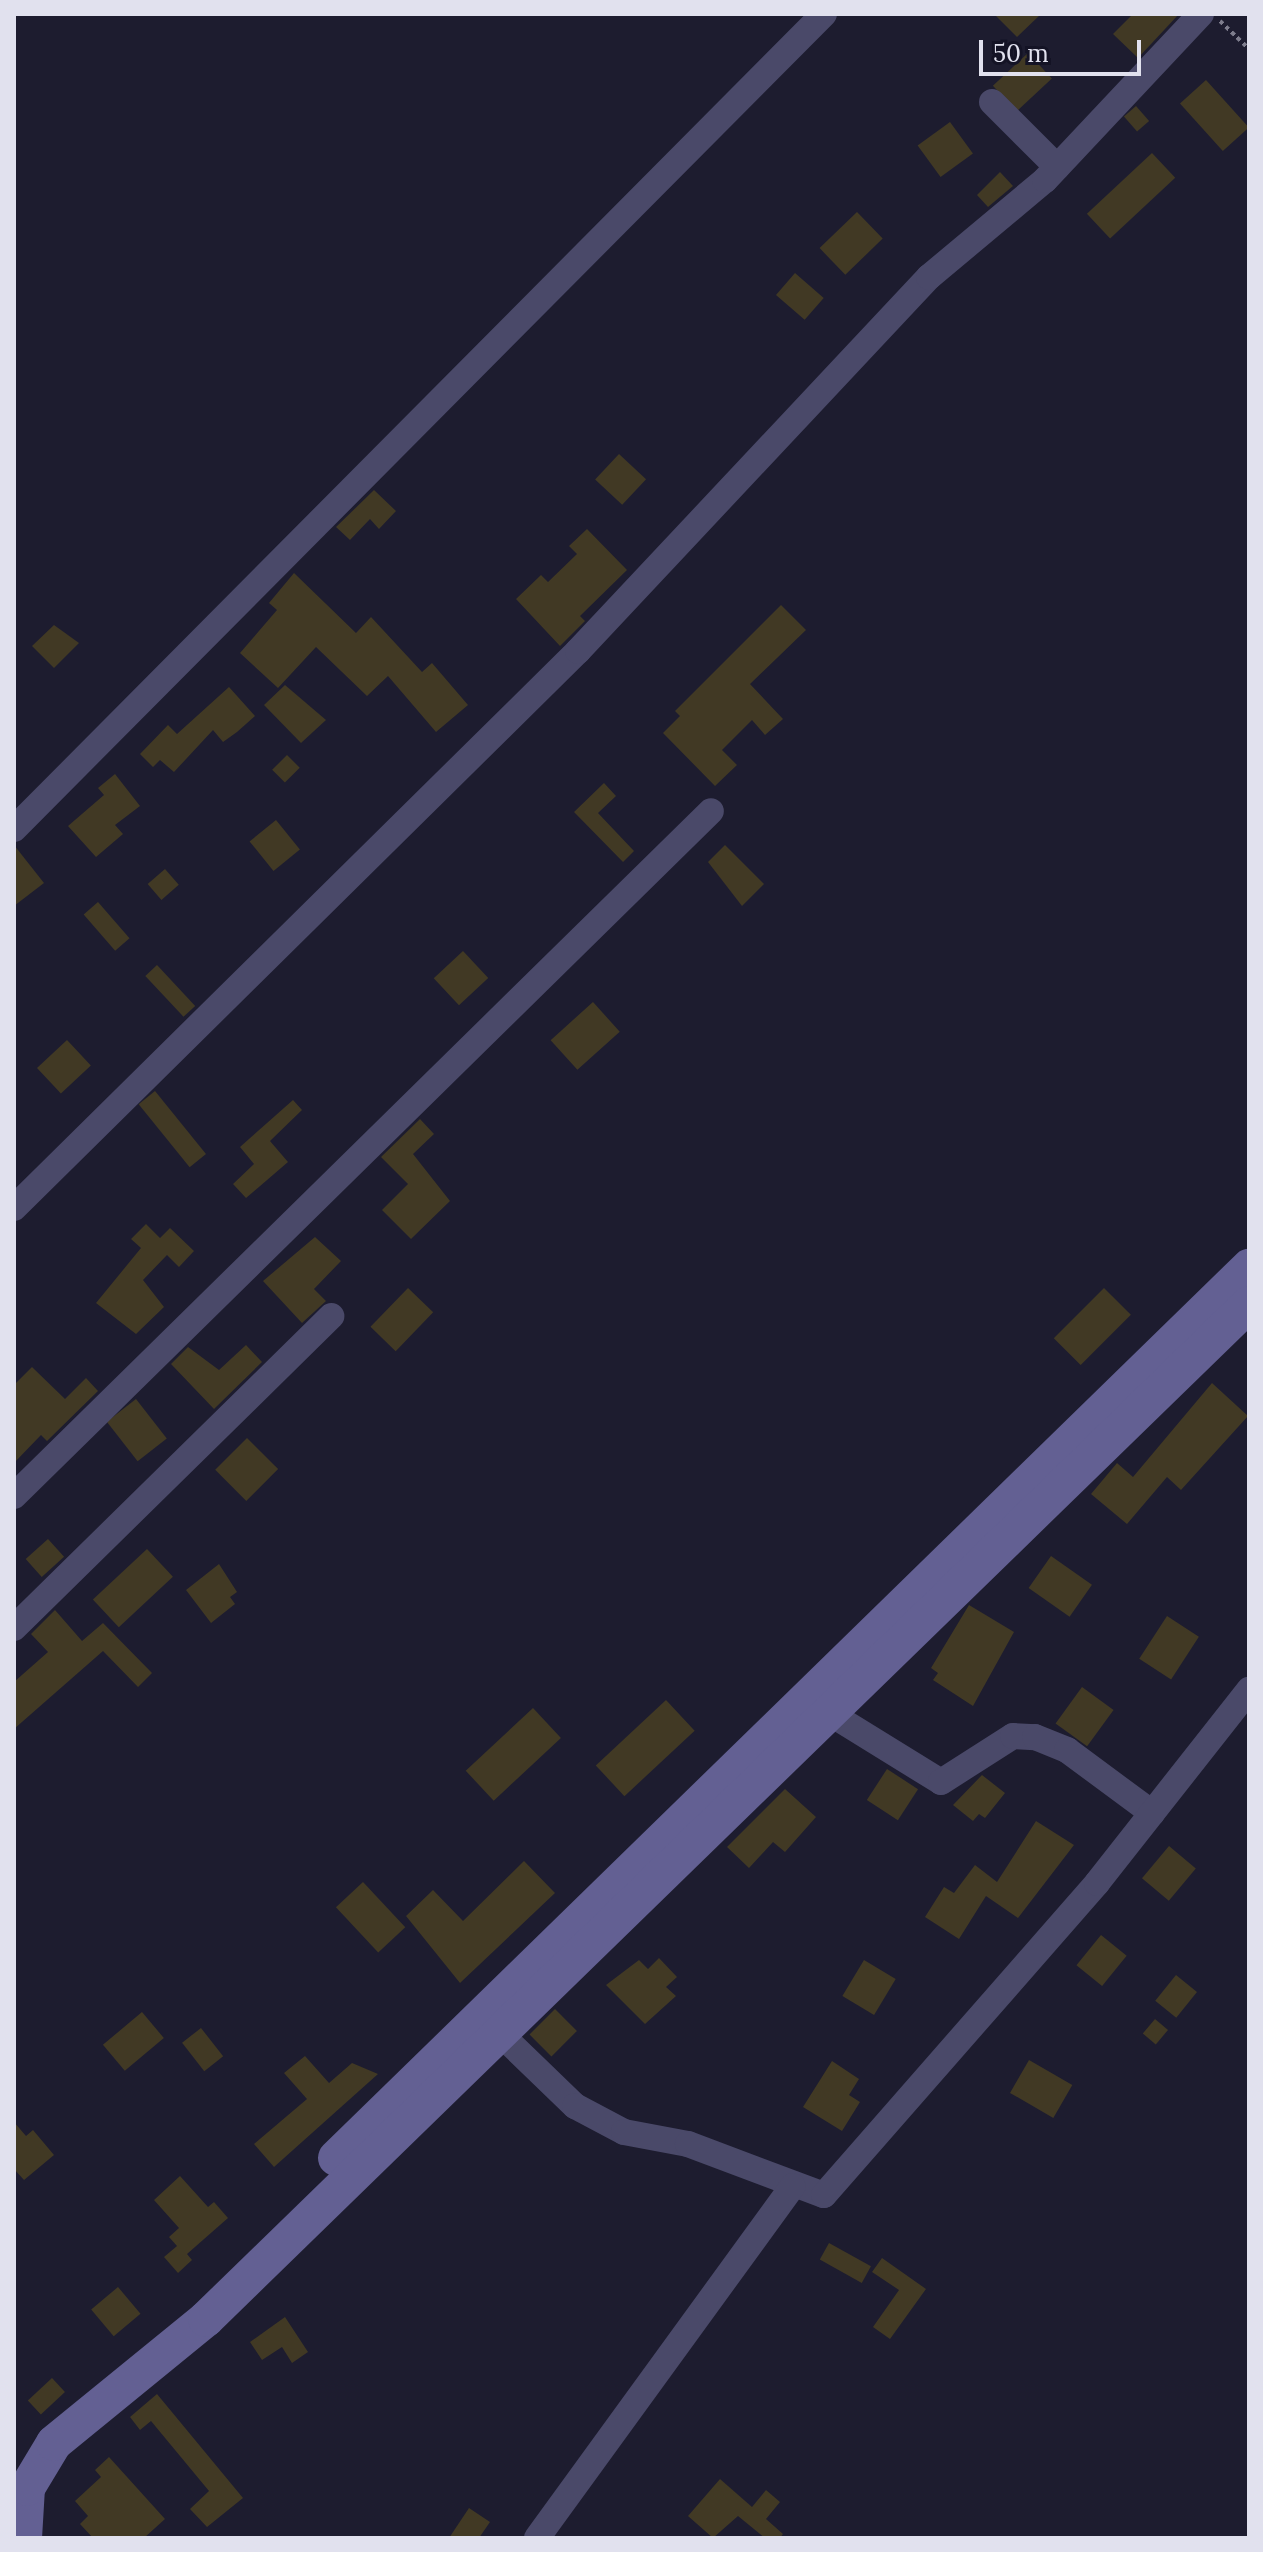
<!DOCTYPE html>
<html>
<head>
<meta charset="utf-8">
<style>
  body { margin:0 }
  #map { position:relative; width:1263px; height:2552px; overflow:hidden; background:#1d1c2f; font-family:Lora,serif }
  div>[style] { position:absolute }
  .building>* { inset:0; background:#413924; transform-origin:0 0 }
  .path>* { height:4px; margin-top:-2px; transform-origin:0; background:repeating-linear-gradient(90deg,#7e7d8d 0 4px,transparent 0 8px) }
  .minor>* { height:26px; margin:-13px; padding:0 13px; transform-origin:13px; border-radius:13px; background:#4a4969 }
  .secondary>* { height:36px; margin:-18px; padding:0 18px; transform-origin:18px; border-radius:18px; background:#636093 }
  span { translate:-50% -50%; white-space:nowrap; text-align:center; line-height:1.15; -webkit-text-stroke:8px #141325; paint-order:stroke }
  .frame { position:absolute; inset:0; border:16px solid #e1e1ee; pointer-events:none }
  .scale { position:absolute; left:979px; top:40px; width:162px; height:36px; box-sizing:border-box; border:4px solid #e1e1ee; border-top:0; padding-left:10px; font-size:24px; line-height:28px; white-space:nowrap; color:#e1e1ee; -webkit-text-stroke:6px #141325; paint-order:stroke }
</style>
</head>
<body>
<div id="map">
  <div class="building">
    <div style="clip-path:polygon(994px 14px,1041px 14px,1017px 37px)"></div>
    <div style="clip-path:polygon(1133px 14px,1179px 14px,1138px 58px,1113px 34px)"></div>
    <div style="left:1028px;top:53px;width:35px;height:48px;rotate:47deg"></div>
    <div style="left:1206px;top:80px;width:64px;height:35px;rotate:48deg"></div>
    <div style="left:1136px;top:106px;width:20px;height:16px;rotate:49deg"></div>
    <div style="left:950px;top:122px;width:39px;height:40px;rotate:54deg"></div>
    <div style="left:1152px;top:153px;width:34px;height:89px;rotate:47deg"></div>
    <div style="clip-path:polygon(1000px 172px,1013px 186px,988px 207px,977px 195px)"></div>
    <div style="left:857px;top:212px;width:37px;height:52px;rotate:46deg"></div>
    <div style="left:795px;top:273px;width:38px;height:29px;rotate:41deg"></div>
    <div style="left:619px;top:454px;width:37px;height:35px;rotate:43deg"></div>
    <div style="clip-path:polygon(374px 490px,396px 511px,379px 529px,370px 519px,350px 540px,336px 527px)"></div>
    <div style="clip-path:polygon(587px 529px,627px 570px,580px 616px,585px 621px,560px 646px,516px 599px,541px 575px,548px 582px,577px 554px,569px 546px)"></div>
    <div style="clip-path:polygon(294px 573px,356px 633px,371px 617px,422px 672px,432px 663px,468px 705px,436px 732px,388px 676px,367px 696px,316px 647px,278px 688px,240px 653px,277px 610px,269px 603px)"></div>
    <div style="clip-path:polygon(781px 605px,806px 630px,750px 684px,783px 719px,765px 735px,752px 720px,722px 750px,737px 765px,715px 786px,663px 733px,680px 716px,675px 711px)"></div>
    <div style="clip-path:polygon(54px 625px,79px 643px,54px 668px,32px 646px)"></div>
    <div style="clip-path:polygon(285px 685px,326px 720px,301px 743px,264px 705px)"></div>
    <div style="clip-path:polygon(229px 687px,255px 716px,237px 732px,223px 742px,213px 730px,174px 772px,160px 760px,153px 767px,140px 754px,168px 725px,177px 734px)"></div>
    <div style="left:287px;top:755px;width:18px;height:21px;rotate:45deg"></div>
    <div style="clip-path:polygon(115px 774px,140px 806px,115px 825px,123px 834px,96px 857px,68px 826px,104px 795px,98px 788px)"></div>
    <div style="clip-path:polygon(604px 783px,616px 796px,598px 813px,634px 851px,623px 862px,574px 812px)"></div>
    <div style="left:276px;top:820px;width:38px;height:34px;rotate:51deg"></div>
    <div style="clip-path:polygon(14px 845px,44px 883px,14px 906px)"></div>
    <div style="clip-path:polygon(725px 845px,764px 884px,742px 906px,708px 862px)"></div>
    <div style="left:165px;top:869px;width:21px;height:23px;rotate:49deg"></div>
    <div style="left:98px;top:902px;width:48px;height:19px;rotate:49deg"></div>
    <div style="left:463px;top:951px;width:37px;height:40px;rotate:47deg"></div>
    <div style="left:157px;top:965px;width:56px;height:16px;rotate:47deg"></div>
    <div style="left:593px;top:1002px;width:40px;height:57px;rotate:48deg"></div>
    <div style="left:67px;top:1040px;width:35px;height:41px;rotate:47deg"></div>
    <div style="left:155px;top:1091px;width:81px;height:21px;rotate:51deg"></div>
    <div style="clip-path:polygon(293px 1100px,302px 1110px,270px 1141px,288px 1162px,246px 1198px,233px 1184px,254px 1164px,240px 1147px)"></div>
    <div style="clip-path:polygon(420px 1119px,434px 1134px,413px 1154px,450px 1201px,411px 1239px,382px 1210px,408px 1184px,381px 1157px)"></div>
    <div style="clip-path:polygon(146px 1224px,160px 1238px,170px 1228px,194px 1251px,179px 1267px,167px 1255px,143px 1280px,164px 1307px,136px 1334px,96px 1303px,141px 1248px,131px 1239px)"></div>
    <div style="clip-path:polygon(315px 1237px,341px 1261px,314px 1289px,326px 1301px,302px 1323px,263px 1281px)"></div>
    <div style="left:408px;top:1288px;width:35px;height:54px;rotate:44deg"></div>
    <div style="left:1104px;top:1288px;width:38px;height:71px;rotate:45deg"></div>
    <div style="clip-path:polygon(246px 1345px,262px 1362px,214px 1409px,171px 1364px,188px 1347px,219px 1370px)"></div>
    <div style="clip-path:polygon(32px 1367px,65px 1399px,86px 1378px,98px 1391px,47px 1441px,41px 1435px,14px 1463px,14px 1385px)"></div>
    <div style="clip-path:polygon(1212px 1383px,1248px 1416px,1181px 1490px,1167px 1477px,1127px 1524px,1091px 1494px,1117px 1463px,1133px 1477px)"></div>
    <div style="left:136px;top:1399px;width:50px;height:37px;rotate:52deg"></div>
    <div style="left:247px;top:1438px;width:44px;height:45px;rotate:45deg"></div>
    <div style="left:48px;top:1539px;width:24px;height:30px;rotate:48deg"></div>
    <div style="left:147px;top:1549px;width:38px;height:74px;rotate:47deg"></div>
    <div style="left:1051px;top:1556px;width:50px;height:39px;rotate:35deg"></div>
    <div style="clip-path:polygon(219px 1564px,237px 1592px,230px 1597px,235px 1604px,211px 1623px,186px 1590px)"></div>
    <div style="clip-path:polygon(969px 1605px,1014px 1632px,973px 1706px,933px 1680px,938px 1673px,931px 1668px)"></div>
    <div style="clip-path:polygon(55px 1610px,82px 1641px,103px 1623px,152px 1673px,138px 1687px,103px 1651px,14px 1729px,14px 1682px,48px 1652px,31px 1634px)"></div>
    <div style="left:1167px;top:1616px;width:38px;height:51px;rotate:33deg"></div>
    <div style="left:1082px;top:1687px;width:39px;height:45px;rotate:36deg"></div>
    <div style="left:666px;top:1700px;width:42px;height:96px;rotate:47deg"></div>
    <div style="left:533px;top:1708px;width:41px;height:92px;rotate:47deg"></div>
    <div style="left:887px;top:1769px;width:37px;height:37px;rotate:33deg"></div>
    <div style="clip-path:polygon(982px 1775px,1005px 1793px,985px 1818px,979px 1814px,973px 1821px,953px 1805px)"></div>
    <div style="clip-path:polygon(785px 1789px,816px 1817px,785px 1852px,773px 1842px,749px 1868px,727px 1847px)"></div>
    <div style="clip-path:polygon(1036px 1821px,1074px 1845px,1018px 1918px,986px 1896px,959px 1939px,925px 1917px,944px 1887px,954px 1893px,975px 1865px,997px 1882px)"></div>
    <div style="left:1169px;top:1846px;width:35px;height:42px;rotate:40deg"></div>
    <div style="clip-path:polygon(524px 1861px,555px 1893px,460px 1983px,406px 1916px,433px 1890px,463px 1921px)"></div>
    <div style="left:363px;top:1882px;width:62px;height:37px;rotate:47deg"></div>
    <div style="left:1101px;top:1935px;width:33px;height:39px;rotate:39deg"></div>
    <div style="clip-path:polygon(659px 1958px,677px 1977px,666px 1987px,676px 1996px,645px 2024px,606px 1985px,639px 1960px,648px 1969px)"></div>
    <div style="left:864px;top:1960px;width:37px;height:42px;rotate:31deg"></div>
    <div style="left:1176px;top:1975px;width:27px;height:33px;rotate:39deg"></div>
    <div style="left:555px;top:2009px;width:31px;height:36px;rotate:45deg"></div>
    <div style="left:142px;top:2012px;width:34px;height:51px;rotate:50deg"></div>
    <div style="left:1155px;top:2019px;width:17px;height:19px;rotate:40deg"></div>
    <div style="left:201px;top:2028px;width:36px;height:24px;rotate:52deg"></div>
    <div style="clip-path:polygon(305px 2056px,329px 2083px,352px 2063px,378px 2074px,274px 2167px,254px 2144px,307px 2099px,284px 2073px)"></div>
    <div style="left:1029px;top:2060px;width:50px;height:38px;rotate:30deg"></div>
    <div style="clip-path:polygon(832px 2061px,859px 2079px,849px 2095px,860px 2102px,842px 2131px,803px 2107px)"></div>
    <div style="clip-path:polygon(14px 2122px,26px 2136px,33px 2130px,54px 2155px,24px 2180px,14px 2169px)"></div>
    <div style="clip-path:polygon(180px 2176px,208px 2207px,214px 2202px,228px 2218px,187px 2254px,192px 2260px,178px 2273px,164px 2257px,177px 2246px,169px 2237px,179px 2228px,154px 2200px)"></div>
    <div style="left:829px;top:2243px;width:48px;height:19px;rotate:29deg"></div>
    <div style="clip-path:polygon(882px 2258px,926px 2289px,890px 2339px,873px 2327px,899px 2290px,872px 2272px)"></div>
    <div style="left:118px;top:2287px;width:35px;height:35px;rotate:50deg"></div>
    <div style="clip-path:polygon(285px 2317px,308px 2352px,292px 2363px,282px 2347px,262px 2360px,250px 2342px)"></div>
    <div style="left:52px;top:2378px;width:19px;height:33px;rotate:47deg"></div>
    <div style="clip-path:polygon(157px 2394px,243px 2498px,207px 2527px,190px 2509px,209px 2491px,151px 2421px,140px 2430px,130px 2417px)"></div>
    <div style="clip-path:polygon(109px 2457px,165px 2519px,144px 2538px,93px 2538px,80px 2524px,88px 2516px,75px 2501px,101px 2477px,95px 2470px)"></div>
    <div style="clip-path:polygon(720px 2479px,752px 2507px,766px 2490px,780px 2502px,766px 2519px,783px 2534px,780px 2538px,765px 2538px,738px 2516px,713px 2538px,688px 2516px)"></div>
    <div style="clip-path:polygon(469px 2508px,490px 2522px,479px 2538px,449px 2538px)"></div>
  </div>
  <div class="path">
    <div style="left:1220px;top:21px;width:40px;rotate:44deg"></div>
  </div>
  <div class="minor">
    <div style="left:992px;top:102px;width:92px;rotate:45deg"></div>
    <div style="left:14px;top:829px;width:1149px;rotate:-45.18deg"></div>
    <div style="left:14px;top:1208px;width:793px;rotate:-44.64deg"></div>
    <div style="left:578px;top:651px;width:513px;rotate:-46.82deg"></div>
    <div style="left:929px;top:277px;width:151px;rotate:-39.9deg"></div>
    <div style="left:1045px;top:180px;width:228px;rotate:-46.8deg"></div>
    <div style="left:14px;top:1496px;width:977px;rotate:-44.5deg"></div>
    <div style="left:14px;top:1628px;width:445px;rotate:-44.5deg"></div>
    <div style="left:831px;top:1714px;width:129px;rotate:31.7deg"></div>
    <div style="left:941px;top:1782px;width:85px;rotate:-32.6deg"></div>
    <div style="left:1013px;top:1736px;width:22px;rotate:3deg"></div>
    <div style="left:1035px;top:1737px;width:35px;rotate:22deg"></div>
    <div style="left:1067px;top:1750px;width:106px;rotate:36.5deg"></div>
    <div style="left:488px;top:2022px;width:121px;rotate:44deg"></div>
    <div style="left:575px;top:2106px;width:55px;rotate:28deg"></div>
    <div style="left:624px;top:2132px;width:65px;rotate:10.6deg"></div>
    <div style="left:688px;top:2144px;width:145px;rotate:20.6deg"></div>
    <div style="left:824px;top:2195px;width:415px;rotate:-48.8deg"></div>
    <div style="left:1097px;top:1883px;width:246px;rotate:-51.8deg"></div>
    <div style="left:537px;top:2538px;width:435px;rotate:-54deg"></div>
  </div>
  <div class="secondary">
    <div style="left:336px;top:2158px;width:1276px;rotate:-44.3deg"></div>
    <div style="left:24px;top:2538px;width:50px;rotate:-86.6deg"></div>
    <div style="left:27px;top:2488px;width:52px;rotate:-59deg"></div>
    <div style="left:54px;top:2443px;width:196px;rotate:-39.2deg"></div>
    <div style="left:206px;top:2319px;width:1455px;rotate:-44.22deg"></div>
  </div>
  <div class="frame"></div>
  <div class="scale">50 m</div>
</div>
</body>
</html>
